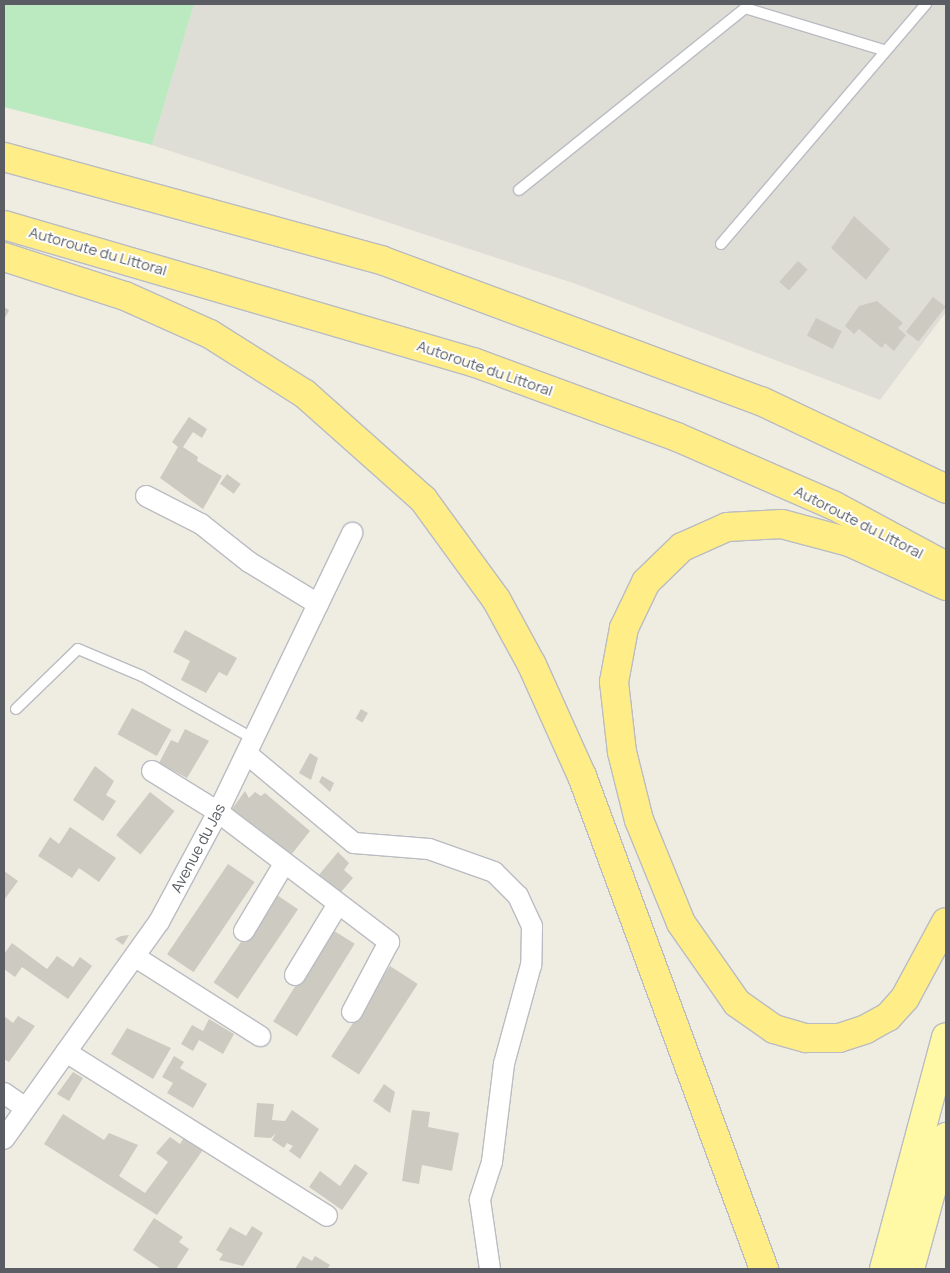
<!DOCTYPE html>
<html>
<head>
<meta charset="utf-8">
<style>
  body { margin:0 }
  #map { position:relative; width:950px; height:1273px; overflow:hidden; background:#efede2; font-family:Manrope,sans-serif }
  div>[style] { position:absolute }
  .industrial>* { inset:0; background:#dfded6 }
  .green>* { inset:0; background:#bbe9c0 }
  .building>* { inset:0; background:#cccac1; transform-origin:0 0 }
  .roads { filter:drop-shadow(1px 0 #babcc2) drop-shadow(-1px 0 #babcc2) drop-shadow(0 1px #babcc2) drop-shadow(0 -1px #babcc2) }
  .lane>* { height:10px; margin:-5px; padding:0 5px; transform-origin:5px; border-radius:5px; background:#fff }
  .street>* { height:20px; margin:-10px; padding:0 10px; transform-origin:10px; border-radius:10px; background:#fff }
  .primary>* { height:28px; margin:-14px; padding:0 14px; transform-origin:14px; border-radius:14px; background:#fff9a6 }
  .highway>* { height:28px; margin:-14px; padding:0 14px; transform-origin:14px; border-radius:14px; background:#ffed88 }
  span { translate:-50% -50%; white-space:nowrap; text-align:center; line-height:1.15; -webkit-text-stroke:4px #fff; paint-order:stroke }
  .street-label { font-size:15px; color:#5a5e64 }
  .frame { position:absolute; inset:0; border:5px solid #5a5e64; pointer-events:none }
</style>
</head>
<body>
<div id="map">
  <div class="industrial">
    <div style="clip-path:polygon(194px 4px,946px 4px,946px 312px,880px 400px,576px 284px,152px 145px)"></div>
  </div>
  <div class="green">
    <div style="clip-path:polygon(4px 4px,194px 4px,152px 145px,4px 107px)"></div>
  </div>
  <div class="building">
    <div style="clip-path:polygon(854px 216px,890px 249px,866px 280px,831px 248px)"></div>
    <div style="left:798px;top:261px;width:13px;height:28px;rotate:42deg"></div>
    <div style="left:933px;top:297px;width:16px;height:44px;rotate:38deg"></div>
    <div style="clip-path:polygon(877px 301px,903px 323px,898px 328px,906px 335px,894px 351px,885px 343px,882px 348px,859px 329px,854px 334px,845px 326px,859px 306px)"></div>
    <div style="clip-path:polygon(4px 307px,9px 310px,4px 320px)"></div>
    <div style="left:816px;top:318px;width:29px;height:20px;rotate:27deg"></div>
    <div style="clip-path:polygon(189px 417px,207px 429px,202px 438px,193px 432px,183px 447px,198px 457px,197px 461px,222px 476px,203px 509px,160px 478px,178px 447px,172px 442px)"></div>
    <div style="left:227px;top:474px;width:17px;height:12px;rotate:36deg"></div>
    <div style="clip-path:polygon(185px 630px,237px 658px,227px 676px,219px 672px,206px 693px,181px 680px,190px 661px,173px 652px)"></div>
    <div style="left:132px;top:708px;width:45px;height:30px;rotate:29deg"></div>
    <div style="left:361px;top:709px;width:8px;height:11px;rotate:30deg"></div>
    <div style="clip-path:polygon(185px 729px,209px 741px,187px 778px,159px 763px,171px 740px,178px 743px)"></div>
    <div style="clip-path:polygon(310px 753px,318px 758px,311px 780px,299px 773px)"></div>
    <div style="clip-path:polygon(95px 766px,114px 781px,106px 795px,116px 801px,103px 821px,73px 800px)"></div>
    <div style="clip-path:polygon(322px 776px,334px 783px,330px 792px,319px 782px)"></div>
    <div style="clip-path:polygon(245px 791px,249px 798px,255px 792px,261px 796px,265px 793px,310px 831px,291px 855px,232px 809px)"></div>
    <div style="left:150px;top:792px;width:31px;height:55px;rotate:38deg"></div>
    <div style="clip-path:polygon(70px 827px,116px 858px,99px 882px,79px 868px,72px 878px,38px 856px,50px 837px,59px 844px)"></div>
    <div style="clip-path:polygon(338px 852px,349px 863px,344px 870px,353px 878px,341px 892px,318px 876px)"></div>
    <div style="left:228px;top:864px;width:32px;height:109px;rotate:34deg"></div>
    <div style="clip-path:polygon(4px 871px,18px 881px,4px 900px)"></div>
    <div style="left:274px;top:893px;width:29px;height:108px;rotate:34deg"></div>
    <div style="left:331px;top:929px;width:28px;height:109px;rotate:32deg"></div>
    <div style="clip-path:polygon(129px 935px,123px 945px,115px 939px,121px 936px)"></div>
    <div style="clip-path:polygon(12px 943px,47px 969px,57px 956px,73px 967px,80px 957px,92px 966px,68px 999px,22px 967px,15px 977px,4px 969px,4px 954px)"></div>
    <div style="left:390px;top:966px;width:33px;height:108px;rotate:33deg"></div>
    <div style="clip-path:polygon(4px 1016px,13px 1023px,18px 1016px,35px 1026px,9px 1062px,4px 1059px)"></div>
    <div style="clip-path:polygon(209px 1019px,234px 1034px,223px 1054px,199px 1040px,193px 1051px,181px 1044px,192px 1025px,203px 1031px)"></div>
    <div style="clip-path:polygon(127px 1028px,171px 1048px,153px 1079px,111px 1054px)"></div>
    <div style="clip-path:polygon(174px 1056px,184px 1062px,180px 1068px,207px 1084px,193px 1108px,167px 1093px,173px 1083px,162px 1077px)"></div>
    <div style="clip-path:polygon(73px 1072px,83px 1078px,69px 1101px,57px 1094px)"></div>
    <div style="clip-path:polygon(384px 1084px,395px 1092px,390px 1113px,373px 1101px)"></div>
    <div style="clip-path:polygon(257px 1103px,274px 1104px,272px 1120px,285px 1121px,292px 1110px,319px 1129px,300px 1159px,289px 1151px,293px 1146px,287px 1143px,284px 1148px,272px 1140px,276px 1133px,271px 1138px,254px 1137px)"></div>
    <div style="clip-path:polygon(412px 1110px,430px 1112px,428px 1127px,459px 1133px,452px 1171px,422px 1165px,419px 1184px,402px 1181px)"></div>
    <div style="clip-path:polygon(63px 1114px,104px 1140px,109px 1133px,138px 1145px,119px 1176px,145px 1193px,168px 1162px,156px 1153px,170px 1137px,180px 1144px,185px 1136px,205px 1147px,157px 1215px,44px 1144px)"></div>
    <div style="clip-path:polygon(355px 1164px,368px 1173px,342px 1210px,309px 1187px,320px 1171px,340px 1186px)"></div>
    <div style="clip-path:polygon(154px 1218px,183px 1237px,179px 1242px,189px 1249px,176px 1269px,161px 1269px,133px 1250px)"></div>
    <div style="clip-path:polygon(252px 1226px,263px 1233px,243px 1266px,219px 1260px,223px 1254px,216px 1250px,230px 1227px,246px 1236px)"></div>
    <div style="clip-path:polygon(303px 1256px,312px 1261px,315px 1256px,330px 1265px,327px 1269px,295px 1269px)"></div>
  </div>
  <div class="roads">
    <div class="lane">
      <div style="left:519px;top:190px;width:290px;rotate:-38.8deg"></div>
      <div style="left:745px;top:8px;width:144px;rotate:16.9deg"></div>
      <div style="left:721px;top:244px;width:316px;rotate:-49.5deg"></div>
      <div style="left:16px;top:709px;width:86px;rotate:-44.1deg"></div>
      <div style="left:78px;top:649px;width:69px;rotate:22.9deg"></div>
      <div style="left:142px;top:676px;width:129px;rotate:29.4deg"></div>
    </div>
    <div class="street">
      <div style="left:146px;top:496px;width:62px;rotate:27deg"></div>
      <div style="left:201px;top:524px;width:61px;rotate:38.4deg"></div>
      <div style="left:249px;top:562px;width:81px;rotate:31.3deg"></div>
      <div style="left:247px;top:754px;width:139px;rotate:39.8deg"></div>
      <div style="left:354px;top:843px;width:75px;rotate:4.6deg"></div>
      <div style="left:429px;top:849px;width:69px;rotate:19.5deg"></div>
      <div style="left:494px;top:872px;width:34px;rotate:45deg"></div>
      <div style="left:518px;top:896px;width:33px;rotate:65deg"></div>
      <div style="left:532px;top:926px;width:39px;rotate:91deg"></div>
      <div style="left:531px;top:965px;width:103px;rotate:105.3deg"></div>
      <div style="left:504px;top:1064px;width:99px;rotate:97deg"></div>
      <div style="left:492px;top:1162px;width:40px;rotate:108deg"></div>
      <div style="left:480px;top:1200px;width:70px;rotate:81.8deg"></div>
      <div style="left:152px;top:771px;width:78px;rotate:31.8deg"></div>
      <div style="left:218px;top:812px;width:215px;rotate:37.2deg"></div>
      <div style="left:389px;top:942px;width:79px;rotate:117.9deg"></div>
      <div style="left:244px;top:931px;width:78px;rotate:-59.2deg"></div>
      <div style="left:137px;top:958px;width:146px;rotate:32.4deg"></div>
      <div style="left:295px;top:975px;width:83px;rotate:-58.8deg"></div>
      <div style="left:66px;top:1052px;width:308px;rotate:32.1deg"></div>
      <div style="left:4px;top:1093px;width:24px;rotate:35deg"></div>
      <div style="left:4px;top:1139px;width:267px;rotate:-54.5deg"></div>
      <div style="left:159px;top:922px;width:125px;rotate:-61.8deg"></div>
      <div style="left:218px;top:812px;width:310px;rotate:-64.3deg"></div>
    </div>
    <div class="primary">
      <div style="left:884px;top:1269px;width:240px;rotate:-75deg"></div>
      <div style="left:910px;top:1269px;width:137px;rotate:-74.7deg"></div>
    </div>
    <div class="highway">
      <div style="left:4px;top:157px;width:391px;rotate:15.3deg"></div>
      <div style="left:381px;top:260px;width:405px;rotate:20.4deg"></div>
      <div style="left:761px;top:401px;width:205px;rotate:25.4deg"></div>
      <div style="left:4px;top:225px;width:489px;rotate:16.3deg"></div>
      <div style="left:473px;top:362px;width:217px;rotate:20.2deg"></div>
      <div style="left:677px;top:437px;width:170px;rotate:23.6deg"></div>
      <div style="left:833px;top:505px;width:128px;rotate:28.4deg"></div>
      <div style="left:4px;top:257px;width:127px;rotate:17.9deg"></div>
      <div style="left:125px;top:296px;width:93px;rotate:24.1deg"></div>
      <div style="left:210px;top:334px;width:112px;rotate:32.3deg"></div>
      <div style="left:305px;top:394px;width:158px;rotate:41.7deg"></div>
      <div style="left:423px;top:499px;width:124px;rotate:53.9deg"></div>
      <div style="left:496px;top:599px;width:75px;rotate:61.4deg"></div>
      <div style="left:532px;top:665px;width:122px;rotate:65.8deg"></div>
      <div style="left:582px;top:776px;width:526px;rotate:69.74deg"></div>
      <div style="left:946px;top:586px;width:107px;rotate:-155.6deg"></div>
      <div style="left:849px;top:542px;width:69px;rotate:-165deg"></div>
      <div style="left:782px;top:524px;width:55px;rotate:176.9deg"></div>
      <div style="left:727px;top:527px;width:49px;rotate:156deg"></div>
      <div style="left:682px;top:547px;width:50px;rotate:135.8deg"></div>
      <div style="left:646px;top:582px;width:51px;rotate:115.6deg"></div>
      <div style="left:624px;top:628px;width:55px;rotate:100.5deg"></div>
      <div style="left:614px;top:682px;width:70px;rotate:83.5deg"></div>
      <div style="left:622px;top:752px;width:70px;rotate:76deg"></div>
      <div style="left:639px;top:820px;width:111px;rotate:67.8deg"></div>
      <div style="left:681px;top:923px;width:98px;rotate:55deg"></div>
      <div style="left:737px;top:1003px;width:45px;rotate:35.1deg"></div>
      <div style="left:774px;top:1029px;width:33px;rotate:16deg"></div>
      <div style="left:806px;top:1038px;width:33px"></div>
      <div style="left:839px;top:1038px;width:28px;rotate:-18deg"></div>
      <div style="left:866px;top:1029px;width:25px;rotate:-29deg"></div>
      <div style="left:888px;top:1017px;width:25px;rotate:-48deg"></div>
      <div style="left:905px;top:998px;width:86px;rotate:-61.7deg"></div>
    </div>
  </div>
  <div class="street-label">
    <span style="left:98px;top:251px;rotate:16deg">Autoroute du Littoral</span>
    <span style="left:485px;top:368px;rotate:19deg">Autoroute du Littoral</span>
    <span style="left:859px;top:522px;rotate:27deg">Autoroute du Littoral</span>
    <span style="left:198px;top:848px;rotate:-62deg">Avenue du Jas</span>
  </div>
  <div class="frame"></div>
</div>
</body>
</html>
